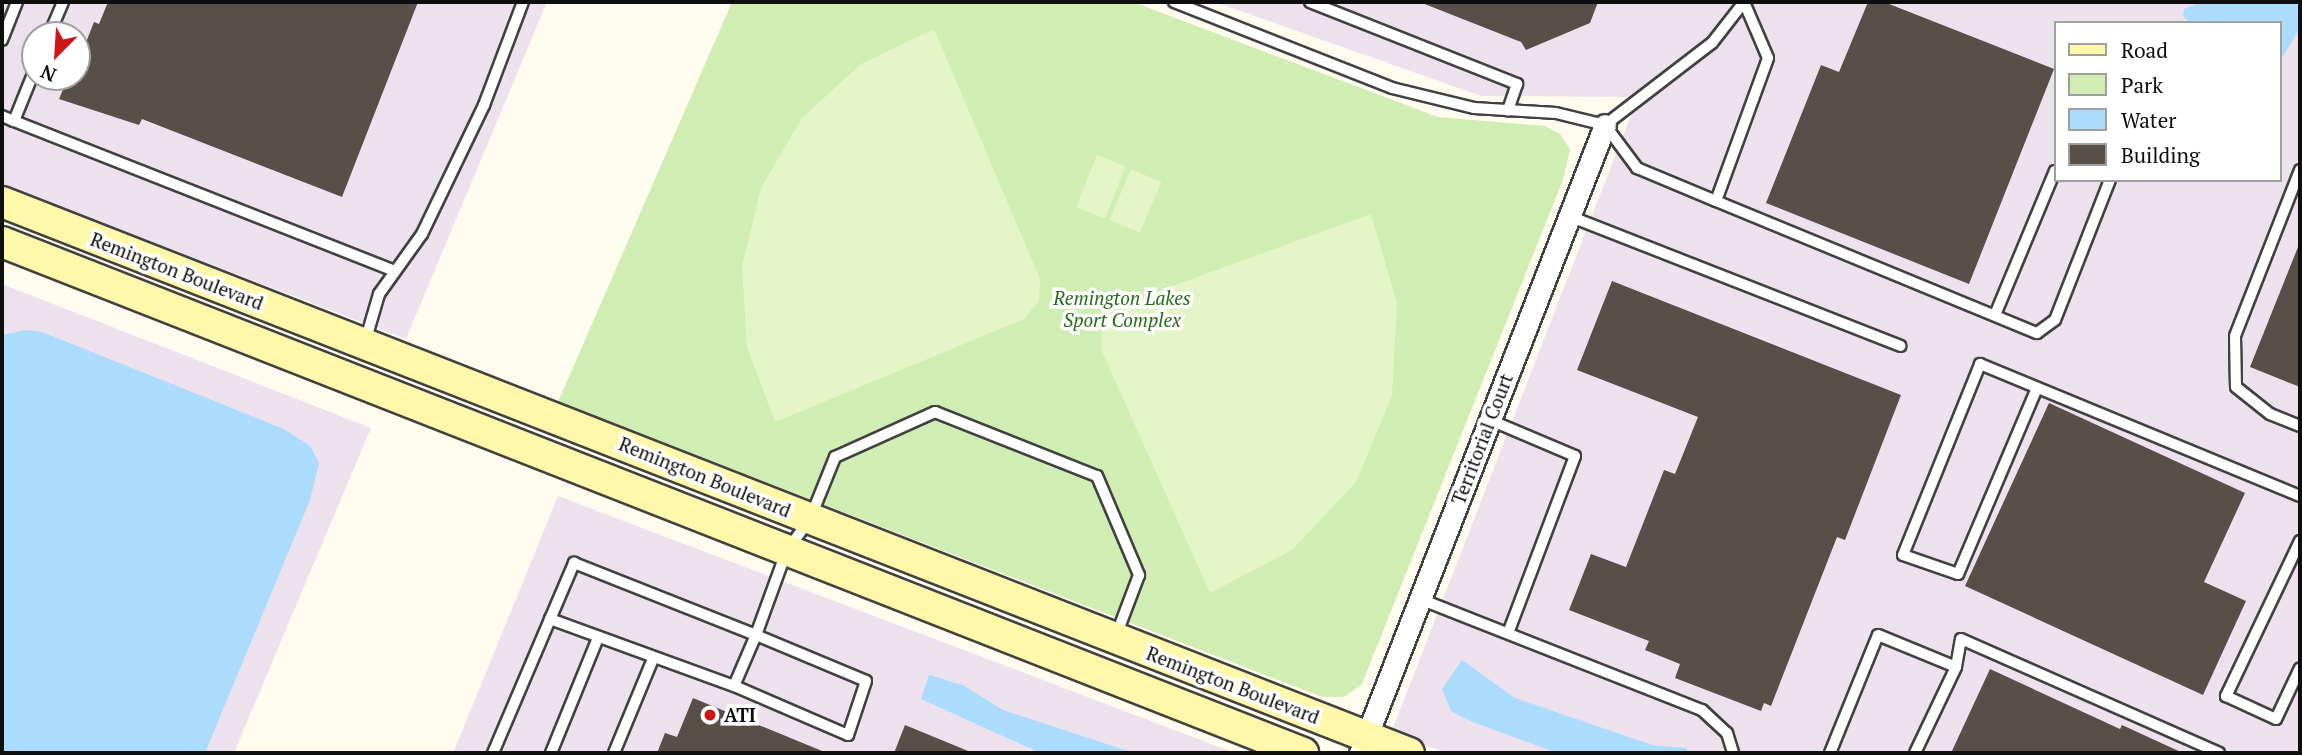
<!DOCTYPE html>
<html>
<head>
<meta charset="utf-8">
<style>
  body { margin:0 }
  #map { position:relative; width:2302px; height:755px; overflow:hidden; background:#fffcef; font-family:"PT Serif",serif }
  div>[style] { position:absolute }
  .industrial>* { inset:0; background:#ede1ee }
  .green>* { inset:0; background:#d0eeb3 }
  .pitch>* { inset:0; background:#e3f4c6; transform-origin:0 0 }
  .water>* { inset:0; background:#acdcfd }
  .building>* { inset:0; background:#584f49 }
  .roads { filter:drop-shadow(2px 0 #414141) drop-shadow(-2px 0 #414141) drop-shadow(0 2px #414141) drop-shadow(0 -2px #414141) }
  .lane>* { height:10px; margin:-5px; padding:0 5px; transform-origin:5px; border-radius:5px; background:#fff }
  .street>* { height:21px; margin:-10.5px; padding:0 10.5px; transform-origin:10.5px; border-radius:10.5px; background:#fff }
  .secondary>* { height:30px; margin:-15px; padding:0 15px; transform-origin:15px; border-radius:15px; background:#fff8aa }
  .dots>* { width:19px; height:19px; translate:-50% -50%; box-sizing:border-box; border:4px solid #fff; border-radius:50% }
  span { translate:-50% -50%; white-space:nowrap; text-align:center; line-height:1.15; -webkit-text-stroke:7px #fff; paint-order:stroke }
  .street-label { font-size:19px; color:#0e0e0e }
  .park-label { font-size:19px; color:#266d16; font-style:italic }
  .poi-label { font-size:19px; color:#0e0e0e; font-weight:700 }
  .left { translate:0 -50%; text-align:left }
  .frame { position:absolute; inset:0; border:4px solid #0e0e0e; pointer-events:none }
  .legend { position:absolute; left:2054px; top:21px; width:228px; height:161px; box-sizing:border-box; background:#fff; border:2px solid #9f9f9f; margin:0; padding:9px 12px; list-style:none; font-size:21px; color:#0e0e0e }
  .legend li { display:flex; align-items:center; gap:14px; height:35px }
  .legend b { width:35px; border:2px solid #9f9f9f }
  .north { position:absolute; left:21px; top:21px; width:70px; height:70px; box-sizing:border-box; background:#fff; border:2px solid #9f9f9f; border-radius:50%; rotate:204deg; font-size:19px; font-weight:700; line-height:28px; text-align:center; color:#0e0e0e }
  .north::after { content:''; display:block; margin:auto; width:24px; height:32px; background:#ce1619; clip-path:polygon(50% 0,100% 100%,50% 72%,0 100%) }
</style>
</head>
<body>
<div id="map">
  <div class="industrial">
    <div style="clip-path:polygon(evenodd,2px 2px,547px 2px,406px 339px,2px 185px,2px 2px,35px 35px,77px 35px,77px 77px,35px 77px,35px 35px)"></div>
    <div style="clip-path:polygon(evenodd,1215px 2px,2300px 2px,2300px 753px,1447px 753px,1391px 733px,1638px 97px,1481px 96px,1215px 2px,2055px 23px,2279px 23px,2279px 180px,2055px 180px,2055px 23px)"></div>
    <div style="clip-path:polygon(2px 284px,371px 428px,234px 753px,2px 753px)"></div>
    <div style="clip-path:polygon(558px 496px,1235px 753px,453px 753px)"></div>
  </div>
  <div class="green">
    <div style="clip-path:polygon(732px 2px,1133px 2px,1438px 117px,1545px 126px,1560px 134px,1570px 149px,1563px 180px,1362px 684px,1344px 697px,1322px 697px,558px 402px)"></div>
  </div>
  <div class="pitch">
    <div style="clip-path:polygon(934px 29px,1040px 279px,1039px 301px,1024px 319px,775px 422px,747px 347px,742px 266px,761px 188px,802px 118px,861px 64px)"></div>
    <div style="left:1097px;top:155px;width:31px;height:56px;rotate:22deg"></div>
    <div style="left:1131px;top:169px;width:33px;height:55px;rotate:23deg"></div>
    <div style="clip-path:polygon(1371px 214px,1397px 303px,1392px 396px,1356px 482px,1292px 550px,1210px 593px,1101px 349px,1102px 319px,1117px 306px)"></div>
  </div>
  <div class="water">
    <div style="clip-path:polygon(2202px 2px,2300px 2px,2300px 28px,2279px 63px,2279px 23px,2190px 23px,2183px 16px,2184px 9px)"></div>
    <div style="clip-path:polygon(25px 330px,42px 332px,284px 429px,310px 446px,319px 463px,310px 500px,205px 753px,2px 753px,2px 335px)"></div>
    <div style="clip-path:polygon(1462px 660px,1515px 698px,1652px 745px,1686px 748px,1689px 753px,1557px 753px,1470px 721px,1451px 711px,1442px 689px)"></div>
    <div style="clip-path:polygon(929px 675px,963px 685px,1003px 710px,1134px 753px,1040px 753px,921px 699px)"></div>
  </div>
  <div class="building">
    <div style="clip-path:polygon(108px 2px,418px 2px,342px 197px,142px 119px,139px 125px,59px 99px,67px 80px,77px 77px,77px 65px,94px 22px,99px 24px)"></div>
    <div style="clip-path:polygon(1598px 2px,1590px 23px,1526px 50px,1521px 42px,1422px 3px)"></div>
    <div style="clip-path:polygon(1868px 2px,1884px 2px,2054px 69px,1969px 284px,1766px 203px,1821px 65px,1839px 72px)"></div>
    <div style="clip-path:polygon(2300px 242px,2300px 387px,2250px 367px)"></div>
    <div style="clip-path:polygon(1612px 281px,1901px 395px,1845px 540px,1837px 537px,1771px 706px,1764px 703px,1761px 711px,1675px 678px,1680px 664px,1645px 650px,1649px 641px,1569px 610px,1591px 554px,1626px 567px,1664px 470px,1675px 474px,1698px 417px,1577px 370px)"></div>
    <div style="clip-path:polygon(2049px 403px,2245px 493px,2204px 582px,2246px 601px,2203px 695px,1965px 586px)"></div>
    <div style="clip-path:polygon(1990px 669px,2120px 729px,2122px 725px,2183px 753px,1951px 753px)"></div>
    <div style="clip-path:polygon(693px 698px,827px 753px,657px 753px,665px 733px,677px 737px)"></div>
    <div style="clip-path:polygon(905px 725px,973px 753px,894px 753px)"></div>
  </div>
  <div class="roads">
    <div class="lane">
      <div style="left:1174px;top:2px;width:234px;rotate:21.5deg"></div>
      <div style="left:1392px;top:88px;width:84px;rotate:13.7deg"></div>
      <div style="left:1474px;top:108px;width:82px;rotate:3.5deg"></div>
      <div style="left:1556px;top:113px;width:50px;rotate:13.8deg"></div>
      <div style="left:1605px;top:125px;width:54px;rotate:53.3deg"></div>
      <div style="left:1637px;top:168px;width:86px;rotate:22.7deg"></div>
      <div style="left:1716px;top:201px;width:152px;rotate:-70deg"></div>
      <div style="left:1768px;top:58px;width:61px;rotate:-113.2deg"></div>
      <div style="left:1310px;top:2px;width:223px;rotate:21.6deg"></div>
      <div style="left:1517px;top:84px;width:28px;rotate:109deg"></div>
      <div style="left:49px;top:35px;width:36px;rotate:-67deg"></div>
      <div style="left:2px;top:40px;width:41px;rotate:-68.5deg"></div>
      <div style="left:2px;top:116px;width:13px;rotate:23deg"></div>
      <div style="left:14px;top:121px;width:56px;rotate:-68deg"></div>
      <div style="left:14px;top:121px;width:409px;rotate:21.5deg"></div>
      <div style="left:1605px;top:125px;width:135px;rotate:-37.5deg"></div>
      <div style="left:1712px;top:43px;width:52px;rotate:-52deg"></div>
      <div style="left:2300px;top:170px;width:178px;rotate:111.4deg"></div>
      <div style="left:2235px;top:336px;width:51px;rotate:88.9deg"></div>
      <div style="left:2236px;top:387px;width:43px;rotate:38.5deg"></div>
      <div style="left:2270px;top:414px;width:32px;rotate:22deg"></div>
      <div style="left:1716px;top:201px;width:347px;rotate:22.4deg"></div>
      <div style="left:2037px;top:333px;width:22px;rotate:-36deg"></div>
      <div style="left:2055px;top:320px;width:150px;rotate:-68.6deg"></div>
      <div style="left:1569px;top:216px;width:356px;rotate:21.4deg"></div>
      <div style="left:1995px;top:315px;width:156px;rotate:-67.4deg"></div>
      <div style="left:365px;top:342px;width:50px;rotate:-73.7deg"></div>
      <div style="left:379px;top:294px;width:74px;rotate:-54.4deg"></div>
      <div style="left:422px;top:234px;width:143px;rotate:-64.3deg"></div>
      <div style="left:484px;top:105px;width:110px;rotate:-69.3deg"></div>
      <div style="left:2037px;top:388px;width:202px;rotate:113deg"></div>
      <div style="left:1958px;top:574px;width:58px;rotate:-160.9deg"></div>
      <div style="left:1903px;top:555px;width:206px;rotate:-68deg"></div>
      <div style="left:1980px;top:364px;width:346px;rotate:22.4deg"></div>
      <div style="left:1490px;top:420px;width:92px;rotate:23deg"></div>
      <div style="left:1575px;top:456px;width:189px;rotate:110.7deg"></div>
      <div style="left:2300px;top:541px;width:172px;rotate:115.5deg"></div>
      <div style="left:2226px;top:696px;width:55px;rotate:24.7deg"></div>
      <div style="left:2276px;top:719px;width:56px;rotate:-64.8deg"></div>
      <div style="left:1420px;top:599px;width:303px;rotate:21.5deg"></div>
      <div style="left:1702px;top:710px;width:34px;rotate:43deg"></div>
      <div style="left:1727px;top:733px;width:21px;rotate:73deg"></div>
      <div style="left:550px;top:619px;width:196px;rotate:20deg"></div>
      <div style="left:1956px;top:667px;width:28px;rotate:-80deg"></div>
      <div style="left:1961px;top:639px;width:282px;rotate:23.8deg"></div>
      <div style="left:493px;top:753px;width:207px;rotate:-66.9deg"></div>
      <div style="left:574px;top:563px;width:196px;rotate:21.6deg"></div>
      <div style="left:756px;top:635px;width:119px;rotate:22.7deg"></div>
      <div style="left:866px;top:681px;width:57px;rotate:108.4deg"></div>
      <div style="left:848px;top:735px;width:124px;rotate:-156.7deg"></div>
      <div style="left:734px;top:686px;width:56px;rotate:-66.7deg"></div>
      <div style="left:756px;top:635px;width:90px;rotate:-70deg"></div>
      <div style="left:787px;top:550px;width:39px;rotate:-53deg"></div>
      <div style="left:810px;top:519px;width:67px;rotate:-68deg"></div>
      <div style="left:835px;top:457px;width:110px;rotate:-24.2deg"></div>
      <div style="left:935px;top:412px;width:174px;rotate:21.6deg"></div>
      <div style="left:1097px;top:476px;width:108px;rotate:67deg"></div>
      <div style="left:1139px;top:575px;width:65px;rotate:110.7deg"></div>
      <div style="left:551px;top:753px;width:124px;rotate:-67.8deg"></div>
      <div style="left:614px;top:753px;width:102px;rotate:-67.5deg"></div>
      <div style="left:1830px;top:753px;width:127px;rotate:-67.9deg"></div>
      <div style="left:1878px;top:635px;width:84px;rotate:22.3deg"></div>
      <div style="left:1956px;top:667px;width:95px;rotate:115.5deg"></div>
    </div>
    <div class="street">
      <div style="left:1360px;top:753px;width:674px;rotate:-68.69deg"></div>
    </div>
    <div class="secondary">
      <div style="left:2px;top:202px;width:1511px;rotate:21.39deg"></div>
      <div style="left:2px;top:242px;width:1398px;rotate:21.44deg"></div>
    </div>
  </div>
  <div class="dots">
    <div style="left:710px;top:715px;background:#ce1619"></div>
  </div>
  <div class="street-label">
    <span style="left:177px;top:271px;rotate:21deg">Remington Boulevard</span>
    <span style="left:1482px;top:439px;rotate:-69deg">Territorial Court</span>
    <span style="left:705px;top:477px;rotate:22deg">Remington Boulevard</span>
    <span style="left:1233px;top:685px;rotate:21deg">Remington Boulevard</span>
  </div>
  <div class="park-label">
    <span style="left:1122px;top:309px">Remington Lakes<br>Sport Complex</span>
  </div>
  <div class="poi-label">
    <span class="left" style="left:724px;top:715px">ATI</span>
  </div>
  <div class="frame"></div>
  <ul class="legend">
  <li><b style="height:9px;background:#fff8aa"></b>Road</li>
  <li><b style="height:19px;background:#d0eeb3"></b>Park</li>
  <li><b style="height:19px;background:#acdcfd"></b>Water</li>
  <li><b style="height:19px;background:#584f49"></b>Building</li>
  </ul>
  <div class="north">N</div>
</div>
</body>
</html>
